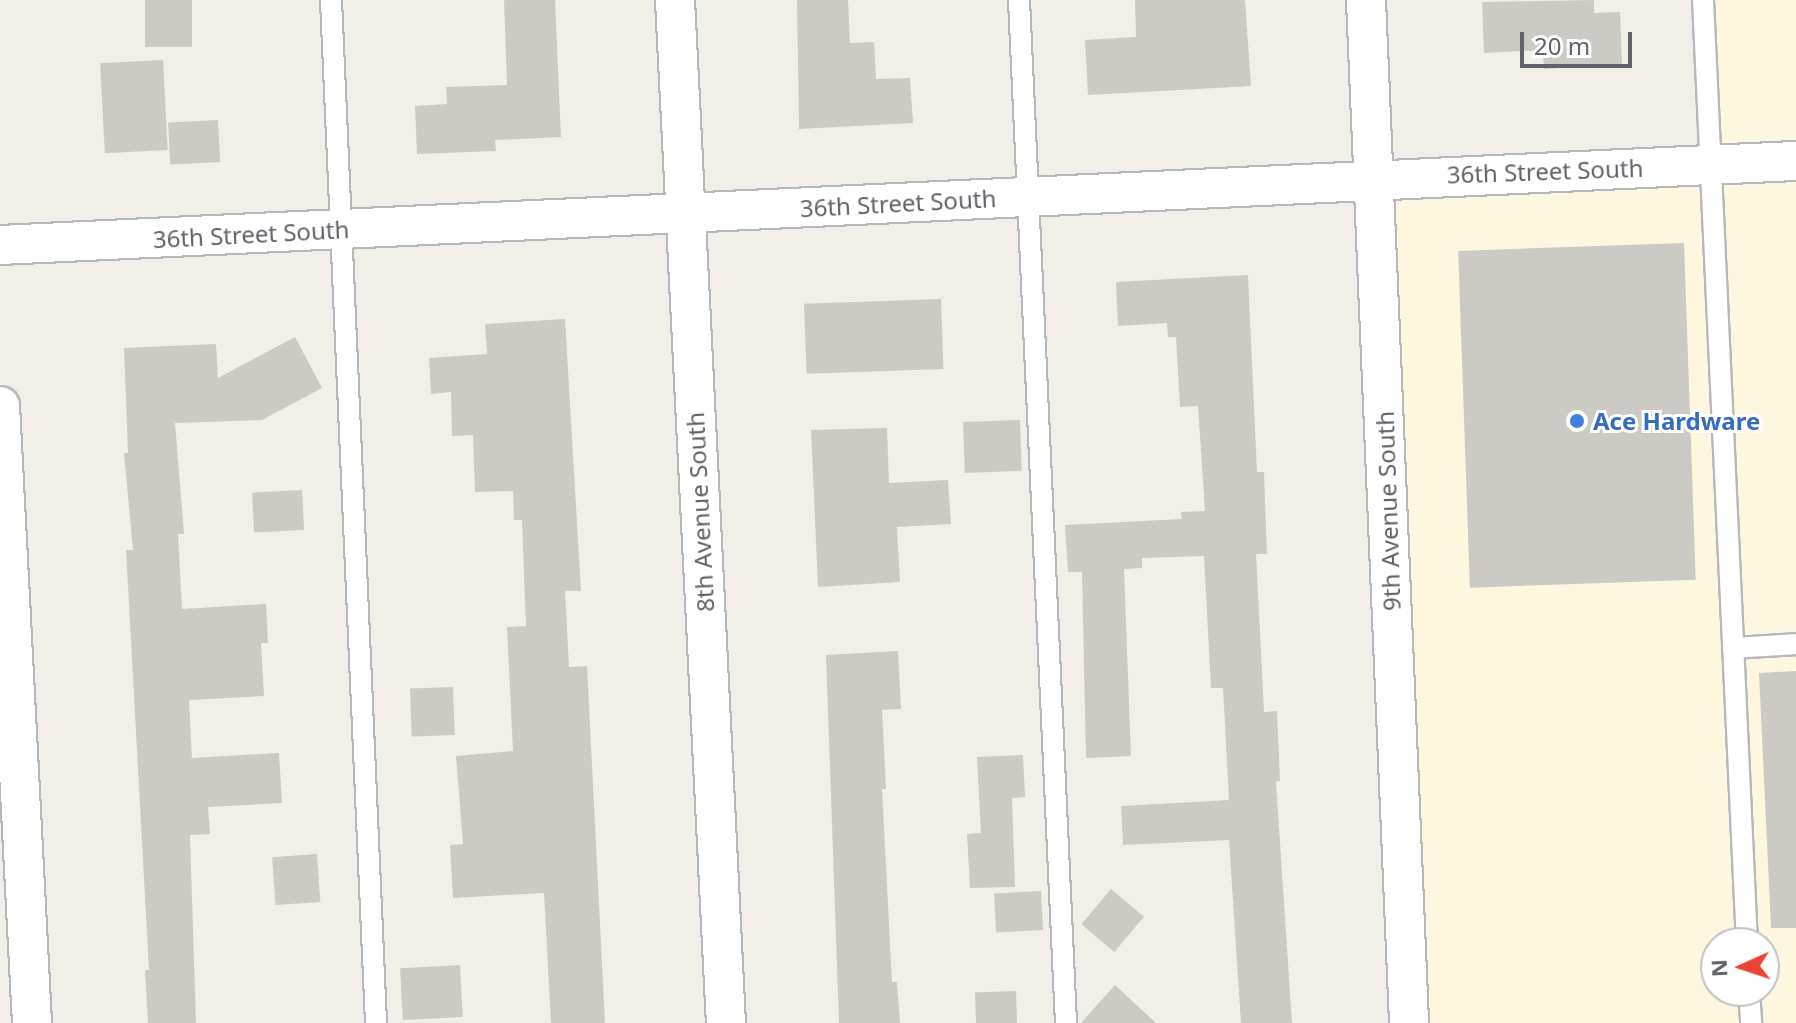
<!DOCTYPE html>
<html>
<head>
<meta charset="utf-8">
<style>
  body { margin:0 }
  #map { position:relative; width:1796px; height:1023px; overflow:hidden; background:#f1efe8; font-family:"Noto Sans",sans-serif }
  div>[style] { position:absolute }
  .commercial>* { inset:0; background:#fef7e0 }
  .building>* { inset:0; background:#cccac5; transform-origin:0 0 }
  .roads { filter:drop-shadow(2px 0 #b5b8bc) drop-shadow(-2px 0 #b5b8bc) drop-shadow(0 2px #b5b8bc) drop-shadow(0 -2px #b5b8bc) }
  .service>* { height:20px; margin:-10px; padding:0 10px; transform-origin:10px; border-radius:10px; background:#fff }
  .minor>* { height:38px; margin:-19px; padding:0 19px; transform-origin:19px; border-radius:19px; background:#fff }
  .dots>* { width:22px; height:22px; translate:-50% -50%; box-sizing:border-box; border:4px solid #fff; border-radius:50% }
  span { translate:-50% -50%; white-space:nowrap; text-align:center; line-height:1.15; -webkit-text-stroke:6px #fff; paint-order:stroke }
  .street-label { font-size:24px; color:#5f6368 }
  .shop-label { font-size:24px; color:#366cbe; font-weight:700 }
  .left { translate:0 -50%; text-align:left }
  .north { position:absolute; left:1700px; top:927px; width:80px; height:80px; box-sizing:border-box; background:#fff; border:2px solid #bfc1c3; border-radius:50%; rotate:267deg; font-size:22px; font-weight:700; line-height:32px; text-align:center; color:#5f6368 }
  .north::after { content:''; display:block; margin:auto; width:28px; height:36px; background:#ea4335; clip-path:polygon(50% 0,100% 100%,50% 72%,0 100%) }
  .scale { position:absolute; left:1520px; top:32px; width:112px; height:36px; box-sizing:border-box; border:4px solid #5f6368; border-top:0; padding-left:10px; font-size:24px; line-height:28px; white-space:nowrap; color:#5f6368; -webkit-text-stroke:6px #fff; paint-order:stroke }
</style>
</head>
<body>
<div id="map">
  <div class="commercial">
    <div style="clip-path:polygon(evenodd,1703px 0,1796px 0,1796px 1023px,1412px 1023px,1374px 178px,1711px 164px,1703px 0,1716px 943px,1764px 943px,1764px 991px,1716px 991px,1716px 943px)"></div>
  </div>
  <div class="building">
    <div style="left:145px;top:0;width:47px;height:47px"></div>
    <div style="clip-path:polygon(504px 0,555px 0,561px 137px,495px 140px,496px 151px,417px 154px,415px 106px,447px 104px,446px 87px,507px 85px)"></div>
    <div style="clip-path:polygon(797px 0,848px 0,850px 43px,874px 42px,876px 79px,910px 78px,913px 123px,799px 129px)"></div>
    <div style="clip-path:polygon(1135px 0,1245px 0,1251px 86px,1088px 95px,1085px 40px,1136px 37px)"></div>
    <div style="clip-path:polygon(1594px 0,1594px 13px,1620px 12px,1622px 64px,1544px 69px,1543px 50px,1484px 53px,1482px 2px)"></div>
    <div style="left:163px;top:60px;width:90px;height:63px;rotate:87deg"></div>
    <div style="left:218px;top:120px;width:42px;height:50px;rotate:87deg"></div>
    <div style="left:1684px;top:243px;width:337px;height:226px;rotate:88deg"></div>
    <div style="clip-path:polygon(1248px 275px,1257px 472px,1264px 472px,1267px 554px,1256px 554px,1264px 712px,1277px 711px,1280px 781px,1276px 782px,1292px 1023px,1241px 1023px,1229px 840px,1123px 845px,1121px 806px,1229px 800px,1223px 688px,1211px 688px,1204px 556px,1142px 558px,1142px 568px,1124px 569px,1131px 756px,1086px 758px,1082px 572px,1068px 572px,1065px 525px,1182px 519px,1181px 512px,1205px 511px,1198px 406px,1180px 407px,1176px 337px,1168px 337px,1167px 323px,1118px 326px,1116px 282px)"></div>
    <div style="left:941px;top:299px;width:70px;height:137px;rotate:88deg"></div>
    <div style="clip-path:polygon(565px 319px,581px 591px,565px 591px,569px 667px,587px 666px,605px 1023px,551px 1023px,544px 893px,453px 898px,450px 845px,463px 844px,456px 756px,513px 751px,507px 627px,526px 626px,522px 520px,514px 520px,513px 491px,475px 492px,473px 435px,452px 436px,451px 392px,431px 394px,429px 358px,487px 354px,485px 324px)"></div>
    <div style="clip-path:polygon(295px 337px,322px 388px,262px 420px,175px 423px,184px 534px,178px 534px,182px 609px,266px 604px,268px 643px,261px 643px,264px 696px,189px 700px,192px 758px,279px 753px,282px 803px,208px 807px,210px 834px,190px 835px,196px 1023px,148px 1023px,145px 970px,149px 970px,126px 550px,133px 550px,124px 453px,128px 453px,124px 348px,216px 344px,218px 378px)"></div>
    <div style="left:1020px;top:420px;width:51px;height:57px;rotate:88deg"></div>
    <div style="clip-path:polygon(887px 428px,889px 483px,948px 480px,951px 524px,897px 527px,900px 582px,818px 587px,811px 430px)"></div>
    <div style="left:302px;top:490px;width:40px;height:50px;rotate:87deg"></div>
    <div style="clip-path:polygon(898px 651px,901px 709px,882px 710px,886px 789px,882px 789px,892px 982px,897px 982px,900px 1023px,839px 1023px,826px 655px)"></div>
    <div style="clip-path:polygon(1796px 671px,1796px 928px,1771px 928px,1759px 673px)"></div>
    <div style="left:453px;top:687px;width:48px;height:43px;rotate:88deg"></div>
    <div style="clip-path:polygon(1023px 755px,1025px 797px,1012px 798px,1015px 887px,970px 888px,967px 834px,981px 833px,977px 757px)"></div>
    <div style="left:317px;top:854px;width:48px;height:45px;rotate:86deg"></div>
    <div style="left:1111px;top:889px;width:43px;height:46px;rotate:40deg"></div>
    <div style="left:1041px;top:891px;width:39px;height:47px;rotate:87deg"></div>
    <div style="left:460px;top:965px;width:52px;height:60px;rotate:87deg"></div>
    <div style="clip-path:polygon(1115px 985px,1156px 1023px,1081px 1023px)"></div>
    <div style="left:1016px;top:991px;width:32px;height:41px;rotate:88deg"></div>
  </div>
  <div class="roads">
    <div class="service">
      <div style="left:331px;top:0;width:1024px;rotate:87.48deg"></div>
      <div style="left:1019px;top:0;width:1024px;rotate:87.37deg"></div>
      <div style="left:1703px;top:0;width:944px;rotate:87.33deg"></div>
      <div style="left:1733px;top:648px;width:63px;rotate:-3.6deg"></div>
      <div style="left:1749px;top:991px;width:32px;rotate:86deg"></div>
    </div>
    <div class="minor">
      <div style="left:675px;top:0;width:1024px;rotate:87.15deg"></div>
      <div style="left:1366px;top:0;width:1024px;rotate:87.59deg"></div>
      <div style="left:0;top:245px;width:1798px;rotate:-2.68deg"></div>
      <div style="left:0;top:406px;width:618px;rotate:87.03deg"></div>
    </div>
  </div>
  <div class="dots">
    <div style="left:1577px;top:421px;background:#3f7fe0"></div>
  </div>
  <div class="street-label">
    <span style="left:1545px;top:171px;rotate:-2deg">36th Street South</span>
    <span style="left:898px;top:203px;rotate:-3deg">36th Street South</span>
    <span style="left:251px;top:234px;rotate:-3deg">36th Street South</span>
    <span style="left:1388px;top:511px;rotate:-92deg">9th Avenue South</span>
    <span style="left:700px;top:512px;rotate:-93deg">8th Avenue South</span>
  </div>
  <div class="shop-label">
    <span class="left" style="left:1593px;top:421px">Ace Hardware</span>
  </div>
  <div class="north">N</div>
  <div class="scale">20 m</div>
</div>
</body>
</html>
